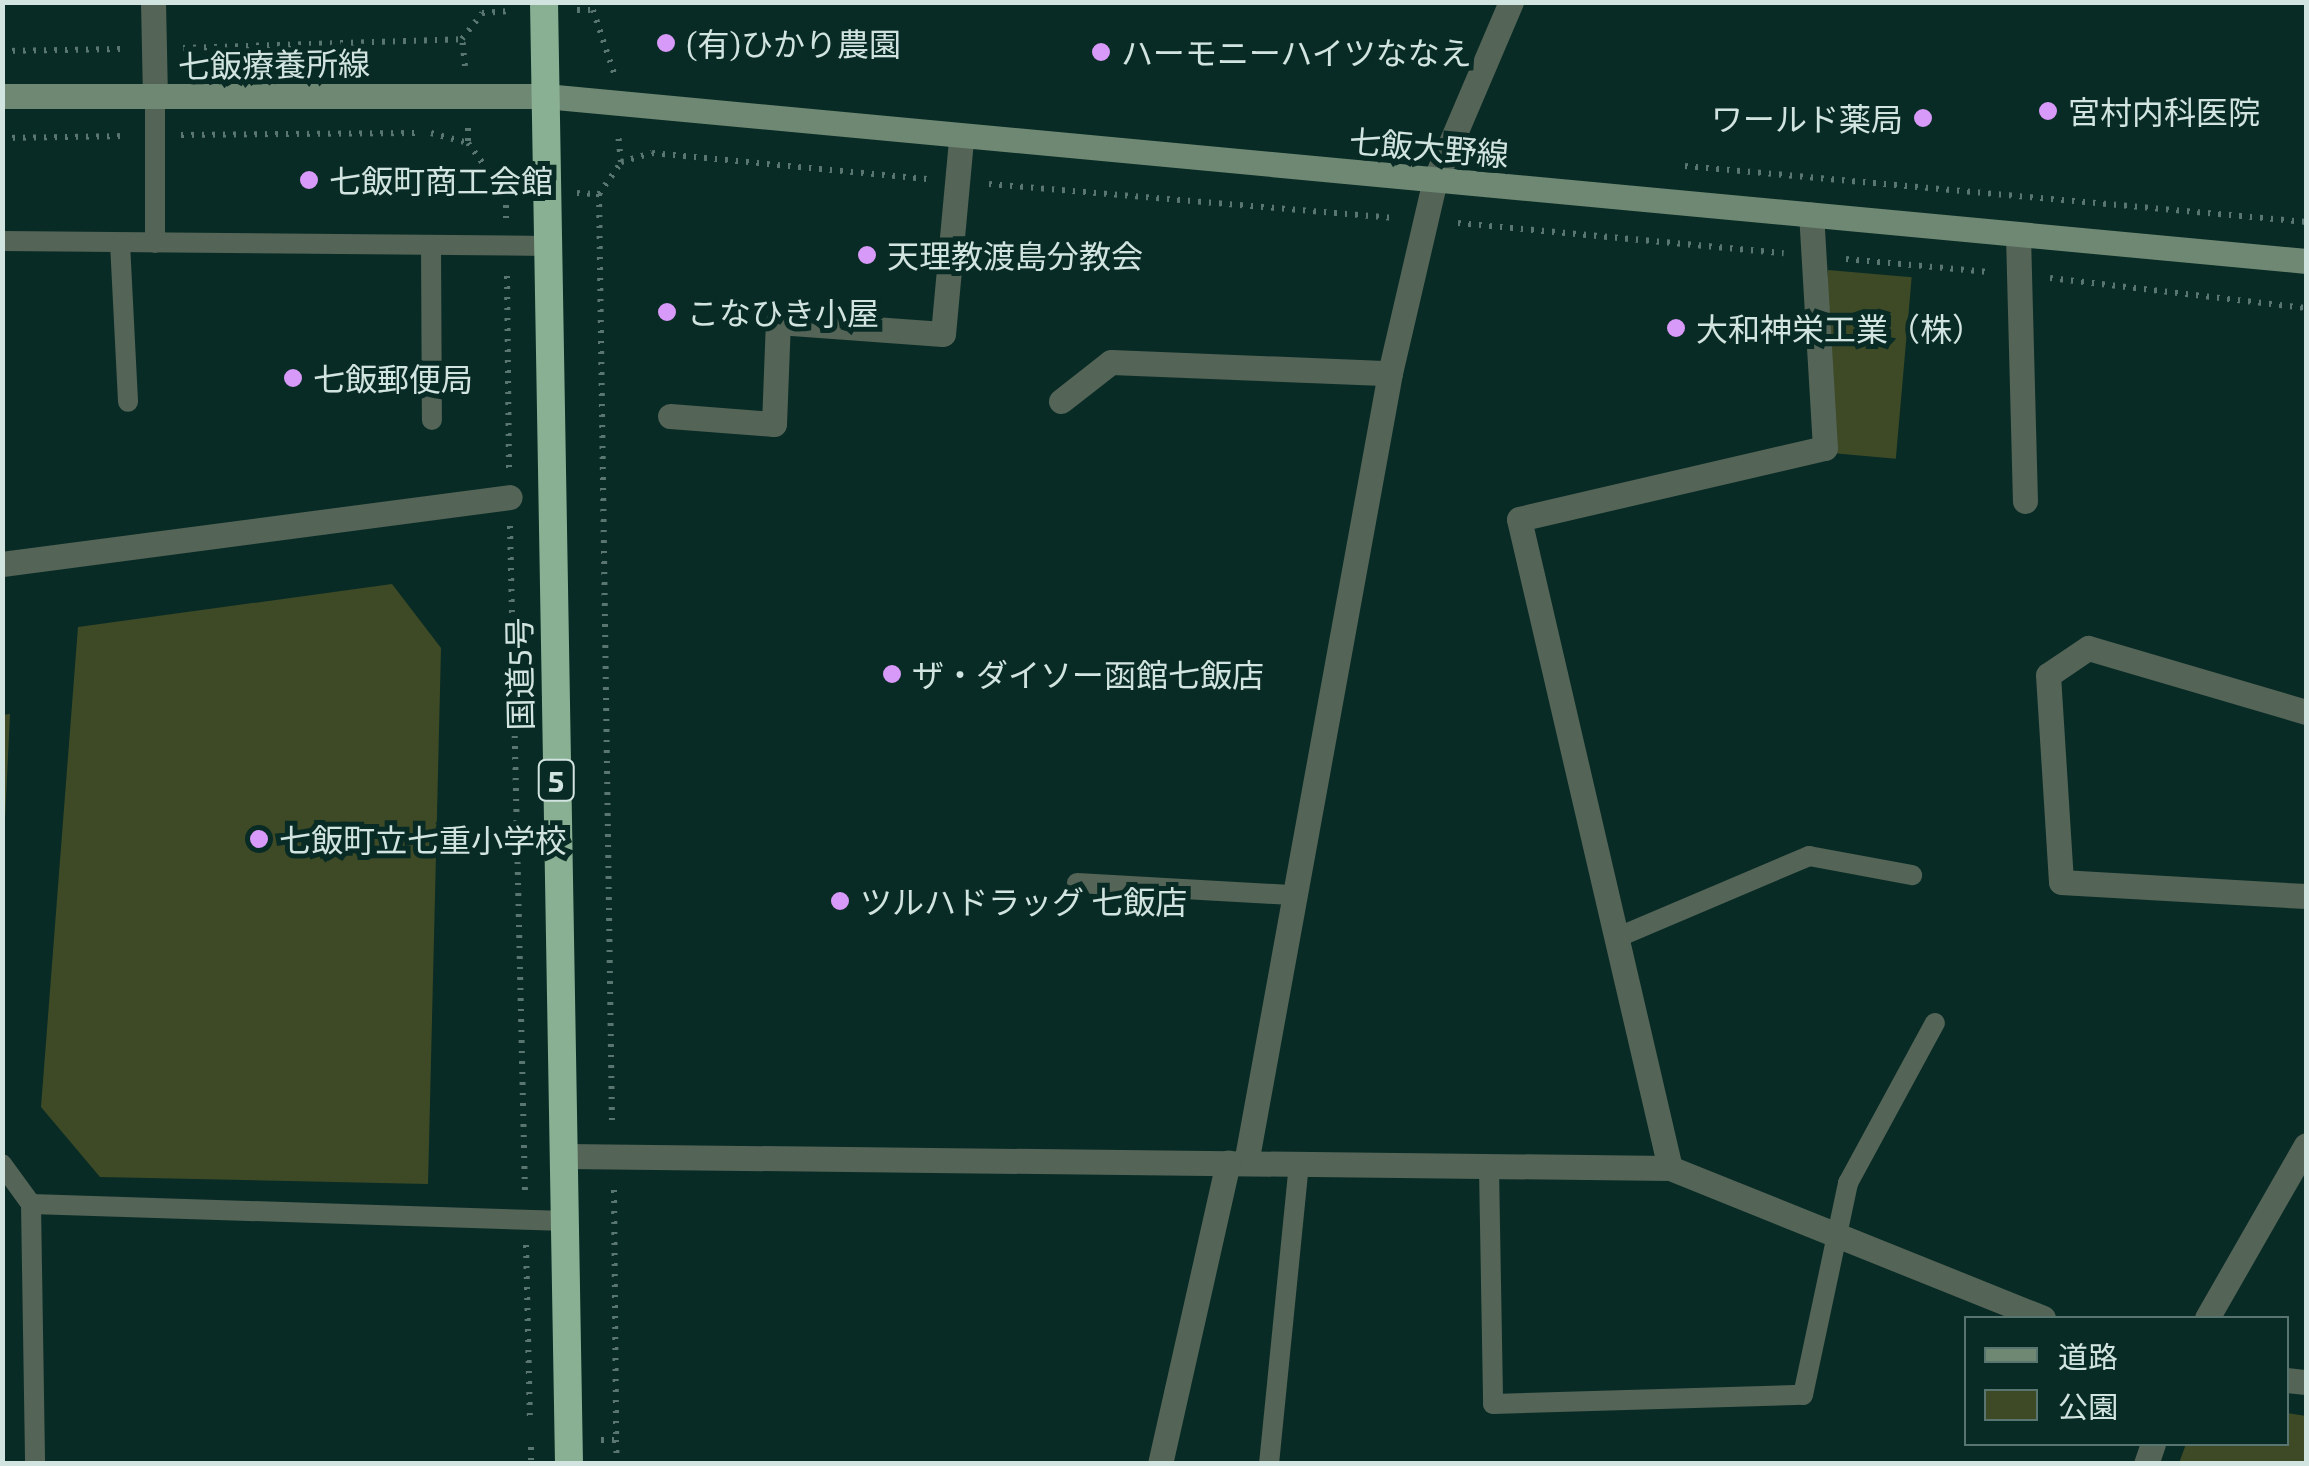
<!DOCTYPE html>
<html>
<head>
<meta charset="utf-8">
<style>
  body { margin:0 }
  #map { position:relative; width:2309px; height:1466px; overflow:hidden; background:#092b25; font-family:"Exo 2","Noto Sans JP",sans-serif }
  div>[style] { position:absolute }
  .green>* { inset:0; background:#3e4a26; transform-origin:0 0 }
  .path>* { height:6px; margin-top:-3px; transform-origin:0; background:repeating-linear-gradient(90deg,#5a7670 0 2.5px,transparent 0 10.5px) }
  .service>* { height:20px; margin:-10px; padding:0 10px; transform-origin:10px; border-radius:10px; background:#546457 }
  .pedestrian>* { height:25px; margin:-12.5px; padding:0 12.5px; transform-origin:12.5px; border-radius:12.5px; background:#546457 }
  .minor>* { height:25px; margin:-12.5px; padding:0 12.5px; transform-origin:12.5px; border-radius:12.5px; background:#546457 }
  .secondary>* { height:25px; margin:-12.5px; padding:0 12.5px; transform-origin:12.5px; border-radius:12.5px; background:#6e8873 }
  .trunk>* { height:28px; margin:-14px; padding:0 14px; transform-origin:14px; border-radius:14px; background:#8ab093 }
  .dots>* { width:28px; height:28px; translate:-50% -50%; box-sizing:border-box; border:5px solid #092b25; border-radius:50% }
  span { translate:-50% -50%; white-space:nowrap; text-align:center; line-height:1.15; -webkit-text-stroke:10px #092b25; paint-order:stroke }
  .shield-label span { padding:2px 8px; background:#092b25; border:2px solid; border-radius:8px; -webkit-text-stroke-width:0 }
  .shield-label { font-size:30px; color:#d2e4df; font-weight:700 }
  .poi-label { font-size:32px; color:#d2e4df }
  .left { translate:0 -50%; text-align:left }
  .right { translate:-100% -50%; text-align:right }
  .street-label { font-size:32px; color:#d2e4df }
  .frame { position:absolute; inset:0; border:5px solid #d2e4df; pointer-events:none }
  .legend { position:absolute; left:1964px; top:1316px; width:325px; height:130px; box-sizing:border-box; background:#092b25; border:2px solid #59756f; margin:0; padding:12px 18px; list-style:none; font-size:30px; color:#d2e4df }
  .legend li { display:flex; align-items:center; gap:20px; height:50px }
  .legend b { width:50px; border:2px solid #59756f }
</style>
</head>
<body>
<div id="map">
  <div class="green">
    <div style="left:1828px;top:270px;width:84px;height:182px;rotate:5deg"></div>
    <div style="clip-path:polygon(392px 584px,441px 648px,428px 1184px,100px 1177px,41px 1107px,78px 627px)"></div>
    <div style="clip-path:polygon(10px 714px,3px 861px,2px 715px)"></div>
    <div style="clip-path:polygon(2287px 1413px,2306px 1416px,2306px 1463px,2179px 1463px,2186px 1444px,2286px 1444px)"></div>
  </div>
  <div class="path">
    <div style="left:577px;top:10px;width:16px"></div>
    <div style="left:593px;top:10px;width:66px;rotate:71.6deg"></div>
    <div style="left:183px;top:48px;width:279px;rotate:-1.8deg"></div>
    <div style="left:2px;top:51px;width:119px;rotate:-1deg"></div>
    <div style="left:465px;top:66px;width:27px;rotate:-96deg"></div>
    <div style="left:462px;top:39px;width:33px;rotate:-52deg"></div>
    <div style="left:482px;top:13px;width:28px;rotate:-4deg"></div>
    <div style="left:468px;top:128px;width:15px;rotate:90deg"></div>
    <div style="left:468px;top:143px;width:64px;rotate:53.8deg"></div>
    <div style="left:431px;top:133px;width:38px;rotate:15deg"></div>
    <div style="left:181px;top:135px;width:237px;rotate:-0.5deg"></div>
    <div style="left:2px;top:138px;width:126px;rotate:-0.9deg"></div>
    <div style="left:621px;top:162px;width:32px;rotate:-16deg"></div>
    <div style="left:652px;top:153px;width:276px;rotate:5.4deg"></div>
    <div style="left:1685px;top:166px;width:624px;rotate:5.15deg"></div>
    <div style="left:989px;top:184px;width:407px;rotate:4.8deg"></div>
    <div style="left:577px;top:193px;width:22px;rotate:3deg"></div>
    <div style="left:599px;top:194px;width:39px;rotate:-55deg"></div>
    <div style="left:621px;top:162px;width:27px;rotate:-96deg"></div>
    <div style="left:599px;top:194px;width:933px;rotate:89.2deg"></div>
    <div style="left:506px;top:218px;width:23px;rotate:-90deg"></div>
    <div style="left:506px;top:195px;width:9px;rotate:-6deg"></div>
    <div style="left:1458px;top:223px;width:327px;rotate:5.3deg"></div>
    <div style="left:1846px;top:259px;width:143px;rotate:5.2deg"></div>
    <div style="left:507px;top:276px;width:192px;rotate:89.4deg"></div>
    <div style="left:2050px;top:278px;width:258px;rotate:6.7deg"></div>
    <div style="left:510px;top:526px;width:667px;rotate:88.71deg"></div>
    <div style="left:614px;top:1190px;width:250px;rotate:89.5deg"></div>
    <div style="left:526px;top:1245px;width:173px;rotate:88.7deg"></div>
    <div style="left:601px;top:1440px;width:15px"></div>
    <div style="left:616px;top:1440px;width:24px;rotate:88deg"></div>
    <div style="left:531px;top:1447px;width:17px;rotate:90deg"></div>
  </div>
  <div class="service">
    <div style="left:155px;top:98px;width:145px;rotate:90deg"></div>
    <div style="left:2px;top:241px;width:546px;rotate:0.52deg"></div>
    <div style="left:120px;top:243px;width:159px;rotate:87.1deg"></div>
    <div style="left:431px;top:246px;width:174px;rotate:89.7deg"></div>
    <div style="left:1077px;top:883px;width:218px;rotate:3.2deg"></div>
    <div style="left:1616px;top:938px;width:210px;rotate:-23deg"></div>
    <div style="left:1809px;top:856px;width:105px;rotate:10.5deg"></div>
    <div style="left:2px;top:1164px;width:49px;rotate:54.1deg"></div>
    <div style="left:31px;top:1204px;width:260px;rotate:89.1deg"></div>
    <div style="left:1489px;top:1168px;width:236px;rotate:89deg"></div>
    <div style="left:1493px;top:1404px;width:310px;rotate:-1.7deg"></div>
    <div style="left:1803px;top:1395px;width:217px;rotate:-78deg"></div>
    <div style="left:1848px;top:1183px;width:182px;rotate:-61.5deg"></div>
    <div style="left:31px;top:1204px;width:536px;rotate:1.82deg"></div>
    <div style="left:1269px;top:1464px;width:301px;rotate:-84.3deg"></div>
  </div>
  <div class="pedestrian">
    <div style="left:2px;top:564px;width:512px;rotate:-7.51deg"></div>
  </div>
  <div class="minor">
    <div style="left:153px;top:2px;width:96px;rotate:88.8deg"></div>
    <div style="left:2018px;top:235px;width:266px;rotate:88.5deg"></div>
    <div style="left:1061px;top:401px;width:63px;rotate:-38deg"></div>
    <div style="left:1111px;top:362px;width:279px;rotate:2.3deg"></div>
    <div style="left:670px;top:416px;width:104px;rotate:4.4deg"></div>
    <div style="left:774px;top:424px;width:102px;rotate:-87.8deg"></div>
    <div style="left:778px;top:322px;width:165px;rotate:4.2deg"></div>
    <div style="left:943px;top:334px;width:195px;rotate:-84.7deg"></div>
    <div style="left:2306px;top:712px;width:227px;rotate:-163.6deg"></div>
    <div style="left:2088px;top:648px;width:48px;rotate:146deg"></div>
    <div style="left:2048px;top:675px;width:207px;rotate:86.4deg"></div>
    <div style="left:2061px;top:882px;width:245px;rotate:3.3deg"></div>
    <div style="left:566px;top:1156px;width:1104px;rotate:0.62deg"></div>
    <div style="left:1670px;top:1168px;width:402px;rotate:21.9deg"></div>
    <div style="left:1246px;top:1163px;width:803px;rotate:-79.67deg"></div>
    <div style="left:1390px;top:373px;width:198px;rotate:-76.9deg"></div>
    <div style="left:1435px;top:180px;width:194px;rotate:-66.9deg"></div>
    <div style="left:1670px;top:1168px;width:666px;rotate:-103.1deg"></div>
    <div style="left:1519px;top:519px;width:314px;rotate:-13.1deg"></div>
    <div style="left:1825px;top:448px;width:234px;rotate:-93.4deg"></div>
    <div style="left:2207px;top:1318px;width:199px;rotate:-60.2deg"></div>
    <div style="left:2286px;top:1380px;width:20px;rotate:6deg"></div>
    <div style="left:1160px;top:1464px;width:309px;rotate:-77.3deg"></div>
    <div style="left:2146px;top:1464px;width:21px;rotate:-71deg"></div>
  </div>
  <div class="secondary">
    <div style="left:2px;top:96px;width:543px"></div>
    <div style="left:545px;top:96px;width:1769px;rotate:5.35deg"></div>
  </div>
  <div class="trunk">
    <div style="left:544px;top:2px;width:1462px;rotate:89.02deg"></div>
  </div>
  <div class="dots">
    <div style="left:666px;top:43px;background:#d89af8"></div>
    <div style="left:1101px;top:52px;background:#d89af8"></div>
    <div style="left:2048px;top:111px;background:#d89af8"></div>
    <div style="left:1923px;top:118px;background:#d89af8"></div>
    <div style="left:309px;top:180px;background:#d89af8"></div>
    <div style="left:867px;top:255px;background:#d89af8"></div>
    <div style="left:667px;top:312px;background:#d89af8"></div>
    <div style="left:1676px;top:328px;background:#d89af8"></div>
    <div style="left:293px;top:378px;background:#d89af8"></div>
    <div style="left:892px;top:674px;background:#d89af8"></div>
    <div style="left:259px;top:839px;background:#d89af8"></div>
    <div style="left:840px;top:901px;background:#d89af8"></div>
  </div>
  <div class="shield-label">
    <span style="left:556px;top:780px">5</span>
  </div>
  <div class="poi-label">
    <span class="left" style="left:686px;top:43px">(有)ひかり農園</span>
    <span class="left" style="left:1121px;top:52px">ハーモニーハイツななえ</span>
    <span class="left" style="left:2068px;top:111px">宮村内科医院</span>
    <span class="right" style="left:1903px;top:118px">ワールド薬局</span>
    <span class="left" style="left:329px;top:180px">七飯町商工会館</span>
    <span class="left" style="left:887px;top:255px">天理教渡島分教会</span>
    <span class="left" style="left:687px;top:312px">こなひき小屋</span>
    <span class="left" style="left:1696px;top:328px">大和神栄工業（株）</span>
    <span class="left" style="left:313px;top:378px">七飯郵便局</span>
    <span class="left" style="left:912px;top:674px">ザ・ダイソー函館七飯店</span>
    <span class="left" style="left:279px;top:839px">七飯町立七重小学校</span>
    <span class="left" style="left:860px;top:901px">ツルハドラッグ 七飯店</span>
  </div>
  <div class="street-label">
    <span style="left:274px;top:64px;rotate:-1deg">七飯療養所線</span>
    <span style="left:1429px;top:147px;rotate:5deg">七飯大野線</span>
    <span style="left:519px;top:674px;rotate:-91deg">国道5号</span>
  </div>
  <div class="frame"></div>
  <ul class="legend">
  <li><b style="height:12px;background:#6e8873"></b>道路</li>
  <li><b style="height:28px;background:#3e4a26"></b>公園</li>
  </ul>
</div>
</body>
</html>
